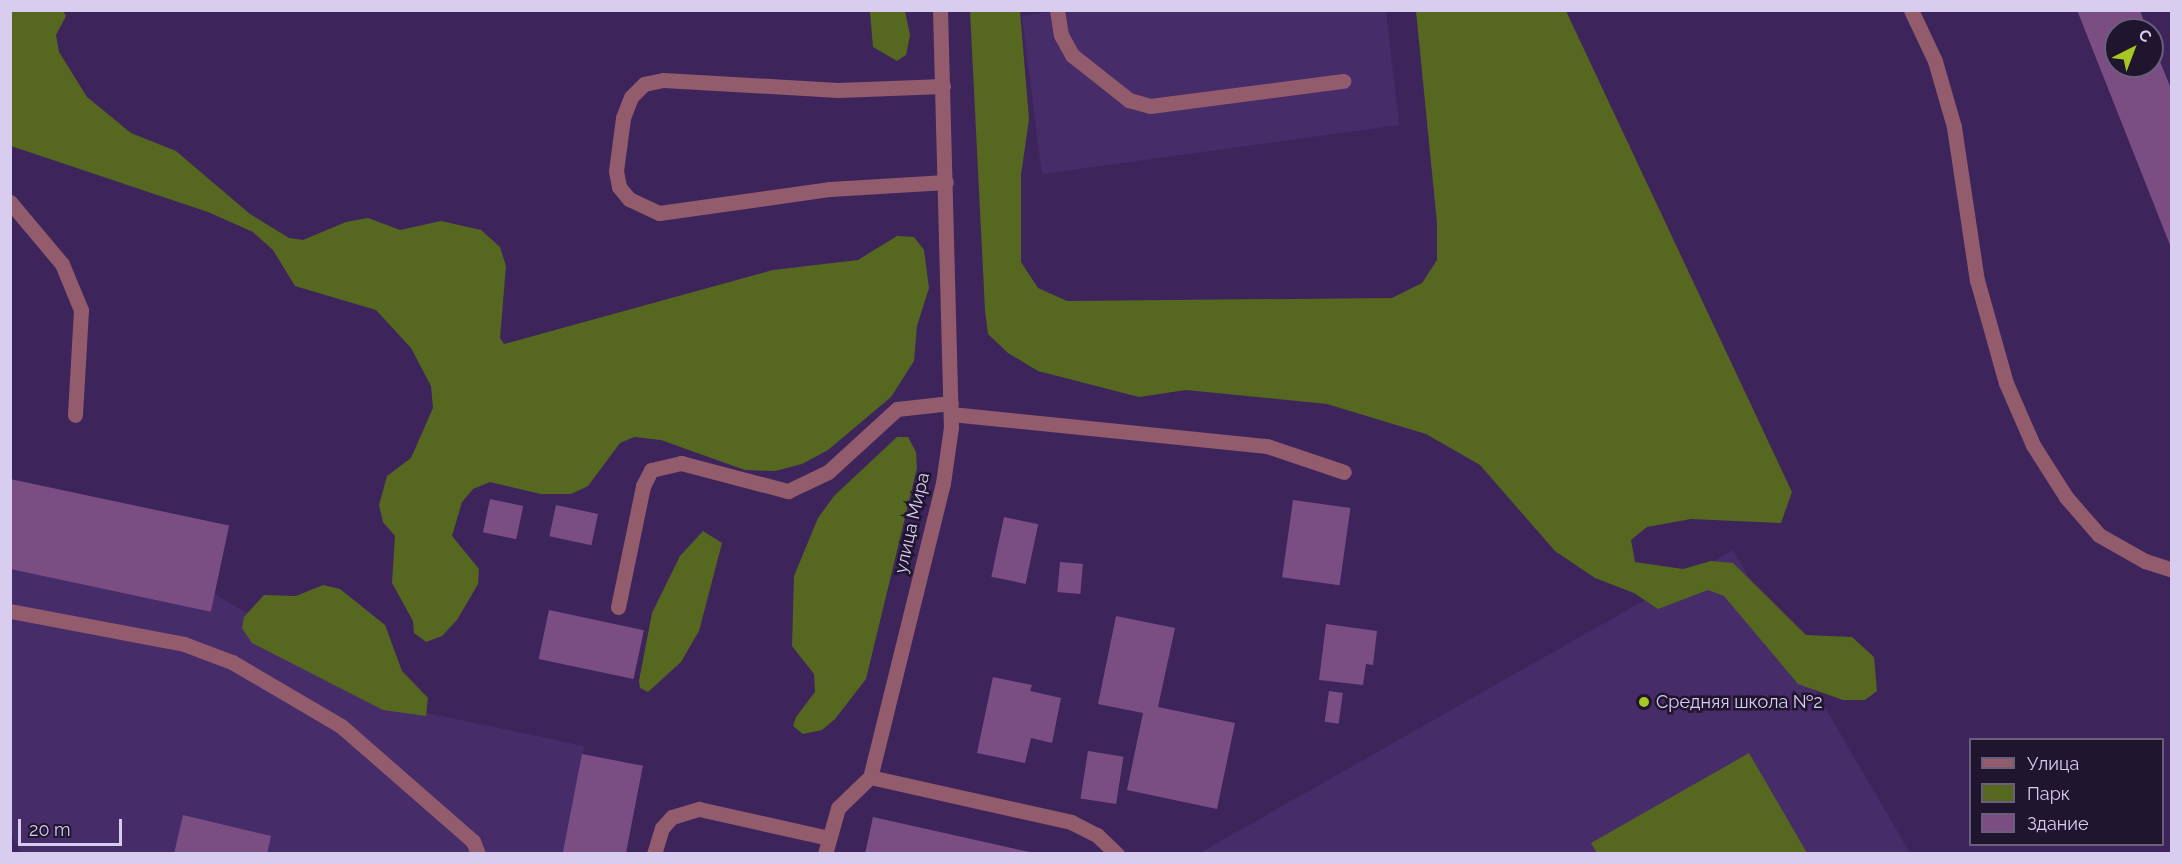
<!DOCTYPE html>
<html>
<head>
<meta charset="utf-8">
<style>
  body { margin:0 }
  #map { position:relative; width:2182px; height:864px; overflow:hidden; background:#3d255c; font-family:Raleway,sans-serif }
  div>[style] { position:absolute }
  .built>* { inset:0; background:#472c6a }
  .green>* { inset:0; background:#566720 }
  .building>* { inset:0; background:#7b4e83; transform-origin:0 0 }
  .minor>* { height:15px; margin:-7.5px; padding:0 7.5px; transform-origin:7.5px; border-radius:7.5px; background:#935c6c }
  .dots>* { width:16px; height:16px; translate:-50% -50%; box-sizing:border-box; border:3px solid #20152e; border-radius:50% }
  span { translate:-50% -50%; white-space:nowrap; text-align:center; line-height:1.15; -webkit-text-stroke:5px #20152e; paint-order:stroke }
  .street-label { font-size:18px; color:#d9cdef }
  .poi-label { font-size:18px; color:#d9cdef }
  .left { translate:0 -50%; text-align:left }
  .frame { position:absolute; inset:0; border:12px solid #d9cdef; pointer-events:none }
  .legend { position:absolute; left:1969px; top:738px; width:195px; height:108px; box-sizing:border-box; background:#20152e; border:2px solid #6a5f7b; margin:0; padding:8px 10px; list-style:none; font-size:18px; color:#d9cdef }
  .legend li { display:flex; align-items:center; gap:12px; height:30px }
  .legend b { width:30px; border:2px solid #6a5f7b }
  .north { position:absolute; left:2104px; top:18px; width:60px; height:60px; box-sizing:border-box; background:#20152e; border:2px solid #6a5f7b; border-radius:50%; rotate:42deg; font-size:16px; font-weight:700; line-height:24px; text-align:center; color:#d9cdef }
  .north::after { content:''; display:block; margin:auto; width:21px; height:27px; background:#a6c821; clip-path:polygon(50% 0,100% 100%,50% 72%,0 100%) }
  .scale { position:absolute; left:18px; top:819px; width:104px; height:27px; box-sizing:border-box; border:3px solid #d9cdef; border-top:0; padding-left:8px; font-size:18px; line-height:21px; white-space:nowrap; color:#d9cdef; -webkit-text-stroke:4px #20152e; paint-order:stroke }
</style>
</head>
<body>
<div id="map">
  <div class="built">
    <div style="clip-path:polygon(1067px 10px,1386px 11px,1399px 125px,1042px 174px,1022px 16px)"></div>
    <div style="clip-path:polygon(1733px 550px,1910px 853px,1198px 854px)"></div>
    <div style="clip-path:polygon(10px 567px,210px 611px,214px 594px,417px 711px,584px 746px,583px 754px,643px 766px,626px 853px,22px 853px,10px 834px)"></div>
  </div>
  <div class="green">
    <div style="clip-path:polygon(10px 11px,63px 11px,66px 16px,56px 35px,59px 52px,87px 97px,131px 133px,176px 151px,250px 214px,289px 238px,303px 240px,346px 222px,368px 218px,400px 230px,441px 221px,481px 230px,500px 247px,506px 266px,500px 338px,504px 344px,773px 270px,858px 260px,897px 236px,914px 237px,924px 250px,929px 288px,917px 326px,914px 361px,891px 397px,828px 450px,802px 464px,775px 471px,745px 470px,661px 440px,634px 437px,620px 443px,588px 486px,571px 494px,541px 494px,490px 482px,473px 489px,462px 502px,452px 536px,479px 569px,478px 584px,457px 620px,442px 636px,426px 642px,414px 633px,413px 621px,392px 583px,395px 536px,383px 522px,379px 505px,387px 476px,411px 458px,433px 408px,431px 386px,411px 348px,376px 310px,295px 286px,273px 250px,253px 232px,208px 212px,11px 146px)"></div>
    <div style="clip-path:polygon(861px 11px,905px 11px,910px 35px,906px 55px,897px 61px,873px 47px,870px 12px)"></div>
    <div style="clip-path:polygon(970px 11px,1020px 11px,1029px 119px,1021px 175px,1021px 262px,1038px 288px,1067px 301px,1392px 298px,1422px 283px,1437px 260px,1437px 223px,1416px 11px,1566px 11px,1792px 492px,1781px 523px,1691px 519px,1647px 527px,1631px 540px,1635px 562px,1683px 569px,1711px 561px,1733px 563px,1806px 635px,1852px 637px,1874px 657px,1877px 691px,1865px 700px,1843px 700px,1798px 684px,1724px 596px,1708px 590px,1658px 609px,1634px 593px,1595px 578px,1555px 551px,1480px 465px,1426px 434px,1327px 404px,1186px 390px,1139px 397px,1038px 371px,1008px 353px,988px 334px,985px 310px)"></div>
    <div style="clip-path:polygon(897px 437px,908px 437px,916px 452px,917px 468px,866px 679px,835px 719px,822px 730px,803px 734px,793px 726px,796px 717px,815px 692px,814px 674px,792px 646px,794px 576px,818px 518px,834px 496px)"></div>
    <div style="clip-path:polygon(703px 531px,722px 543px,699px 631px,681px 662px,648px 692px,640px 688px,639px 681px,652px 613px,680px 556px)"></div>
    <div style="clip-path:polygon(323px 585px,340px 589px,385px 625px,402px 671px,428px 698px,426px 716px,383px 710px,252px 643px,242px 628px,244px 617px,264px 595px,296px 596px)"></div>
    <div style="clip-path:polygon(1749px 753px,1807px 853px,1597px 853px,1591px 843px)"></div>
  </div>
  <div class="building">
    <div style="clip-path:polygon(2077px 10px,2140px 10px,2147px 30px,2116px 30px,2116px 66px,2152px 66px,2152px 42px,2172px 91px,2172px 250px)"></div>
    <div style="left:10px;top:479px;width:224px;height:88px;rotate:12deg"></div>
    <div style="left:490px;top:499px;width:34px;height:34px;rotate:12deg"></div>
    <div style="left:1293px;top:500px;width:58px;height:78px;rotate:8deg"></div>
    <div style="left:556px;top:505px;width:43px;height:32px;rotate:12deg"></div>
    <div style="left:1004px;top:517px;width:35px;height:61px;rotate:12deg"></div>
    <div style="left:1060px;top:562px;width:23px;height:30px;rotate:5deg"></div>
    <div style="left:549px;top:610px;width:97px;height:50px;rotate:12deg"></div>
    <div style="clip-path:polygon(1116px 616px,1175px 628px,1158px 707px,1235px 723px,1217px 809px,1127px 790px,1143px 713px,1098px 704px)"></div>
    <div style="clip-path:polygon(1326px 624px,1377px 631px,1373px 665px,1366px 664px,1363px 685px,1319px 680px)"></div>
    <div style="clip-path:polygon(993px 677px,1032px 685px,1030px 691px,1061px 698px,1052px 743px,1031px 738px,1025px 763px,977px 753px)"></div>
    <div style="left:1329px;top:691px;width:14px;height:31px;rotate:8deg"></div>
    <div style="left:1088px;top:751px;width:36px;height:48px;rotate:9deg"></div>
    <div style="left:582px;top:754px;width:62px;height:102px;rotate:11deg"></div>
    <div style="clip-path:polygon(183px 815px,271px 836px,267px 854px,174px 854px)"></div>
    <div style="clip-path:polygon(873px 817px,1034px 853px,1034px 854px,865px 854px)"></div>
  </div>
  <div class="minor">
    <div style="left:940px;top:10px;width:417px;rotate:88.5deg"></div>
    <div style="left:951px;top:427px;width:57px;rotate:98.1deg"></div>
    <div style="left:943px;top:483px;width:303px;rotate:103.9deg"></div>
    <div style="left:870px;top:777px;width:206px;rotate:12.6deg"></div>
    <div style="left:1071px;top:822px;width:29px;rotate:27deg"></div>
    <div style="left:1097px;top:835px;width:28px;rotate:44deg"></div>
    <div style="left:1057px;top:10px;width:25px;rotate:81deg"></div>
    <div style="left:1061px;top:35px;width:23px;rotate:61deg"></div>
    <div style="left:1072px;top:55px;width:73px;rotate:38.3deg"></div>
    <div style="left:1129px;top:100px;width:22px;rotate:16deg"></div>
    <div style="left:1150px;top:106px;width:195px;rotate:-7.4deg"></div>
    <div style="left:1911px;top:10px;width:56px;rotate:64.8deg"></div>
    <div style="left:1935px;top:61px;width:69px;rotate:73.9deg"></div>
    <div style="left:1954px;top:127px;width:155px;rotate:81.5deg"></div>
    <div style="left:1977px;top:280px;width:107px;rotate:74.3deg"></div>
    <div style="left:2006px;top:383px;width:68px;rotate:66.5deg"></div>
    <div style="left:2033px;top:445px;width:62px;rotate:57.6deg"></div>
    <div style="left:2066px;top:497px;width:50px;rotate:49deg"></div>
    <div style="left:2099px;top:535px;width:53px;rotate:29.5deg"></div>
    <div style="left:2145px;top:561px;width:28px;rotate:18deg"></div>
    <div style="left:943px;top:86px;width:105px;rotate:177.8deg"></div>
    <div style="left:838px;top:90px;width:175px;rotate:-176.7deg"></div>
    <div style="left:663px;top:80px;width:19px;rotate:168deg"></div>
    <div style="left:644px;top:84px;width:18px;rotate:135deg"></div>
    <div style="left:631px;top:97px;width:22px;rotate:111deg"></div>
    <div style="left:623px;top:118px;width:53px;rotate:97.5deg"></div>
    <div style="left:616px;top:171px;width:16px;rotate:79deg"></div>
    <div style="left:619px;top:187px;width:16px;rotate:50deg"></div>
    <div style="left:629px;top:199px;width:33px;rotate:25deg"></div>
    <div style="left:659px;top:213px;width:173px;rotate:-8deg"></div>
    <div style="left:830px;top:189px;width:116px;rotate:-3.5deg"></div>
    <div style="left:10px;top:202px;width:81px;rotate:50deg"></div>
    <div style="left:62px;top:264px;width:50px;rotate:67.6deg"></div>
    <div style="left:81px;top:310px;width:105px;rotate:93.3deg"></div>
    <div style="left:951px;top:414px;width:318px;rotate:5.8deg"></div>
    <div style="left:1267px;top:446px;width:81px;rotate:18.7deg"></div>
    <div style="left:618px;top:607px;width:124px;rotate:-78.3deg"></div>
    <div style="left:643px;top:486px;width:18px;rotate:-63deg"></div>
    <div style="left:651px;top:470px;width:31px;rotate:-13deg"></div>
    <div style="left:681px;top:463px;width:111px;rotate:14.7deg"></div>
    <div style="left:788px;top:491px;width:44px;rotate:-25.4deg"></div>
    <div style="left:828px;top:472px;width:93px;rotate:-42.4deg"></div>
    <div style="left:897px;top:409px;width:54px;rotate:-6.3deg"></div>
    <div style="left:10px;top:611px;width:177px;rotate:10.7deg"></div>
    <div style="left:184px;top:644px;width:51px;rotate:20.6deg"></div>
    <div style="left:232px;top:662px;width:126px;rotate:30.4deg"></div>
    <div style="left:341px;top:726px;width:175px;rotate:41.1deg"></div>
    <div style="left:473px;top:841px;width:14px;rotate:69deg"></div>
    <div style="left:654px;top:854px;width:27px;rotate:-73deg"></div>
    <div style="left:662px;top:828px;width:15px;rotate:-48deg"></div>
    <div style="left:672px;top:817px;width:28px;rotate:-17deg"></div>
    <div style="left:699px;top:809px;width:133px;rotate:12.6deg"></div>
    <div style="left:825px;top:854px;width:48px;rotate:-74.2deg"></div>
    <div style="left:838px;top:808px;width:45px;rotate:-44.1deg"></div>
  </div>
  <div class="dots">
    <div style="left:1644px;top:702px;background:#a6c821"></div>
  </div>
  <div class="street-label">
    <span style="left:912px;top:523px;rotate:-77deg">улица Мира</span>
  </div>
  <div class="poi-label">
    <span class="left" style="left:1656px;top:702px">Средняя школа №2</span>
  </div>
  <div class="frame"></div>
  <ul class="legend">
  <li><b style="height:8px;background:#935c6c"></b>Улица</li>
  <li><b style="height:16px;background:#566720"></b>Парк</li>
  <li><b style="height:16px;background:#7b4e83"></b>Здание</li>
  </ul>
  <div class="north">С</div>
  <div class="scale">20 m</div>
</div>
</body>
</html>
